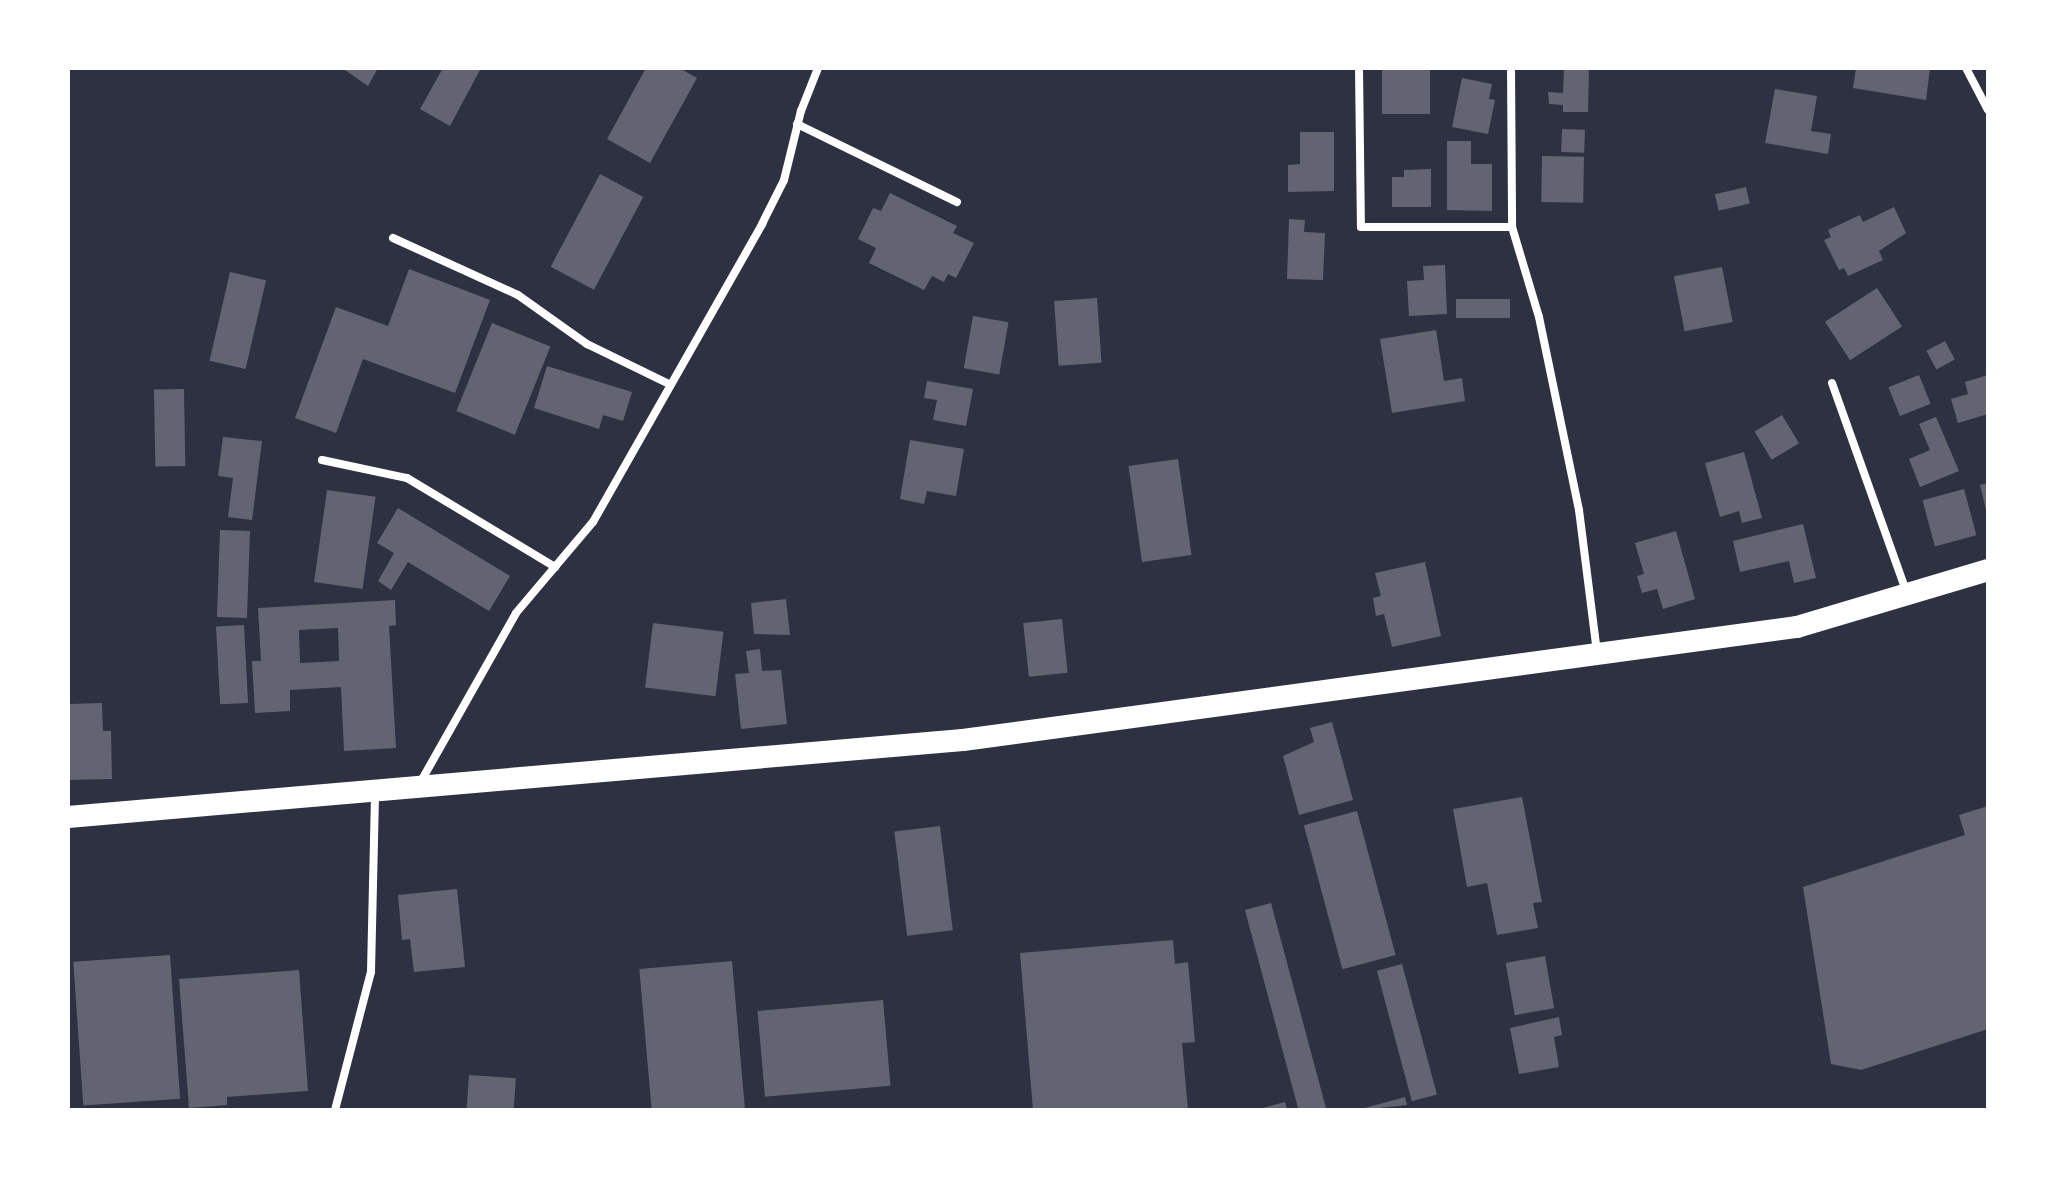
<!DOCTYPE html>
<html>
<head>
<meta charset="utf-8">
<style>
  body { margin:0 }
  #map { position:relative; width:2056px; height:1178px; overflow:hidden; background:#2d3142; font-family:"Exo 2",sans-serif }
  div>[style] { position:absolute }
  .building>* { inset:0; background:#626471; transform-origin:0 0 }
  .minor>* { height:8px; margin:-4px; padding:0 4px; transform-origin:4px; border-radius:4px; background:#fff }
  .trunk>* { height:22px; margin:-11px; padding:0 11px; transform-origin:11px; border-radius:11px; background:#fff }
  span { translate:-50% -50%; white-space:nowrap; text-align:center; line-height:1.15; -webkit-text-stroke:7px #fff; paint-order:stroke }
  .frame { position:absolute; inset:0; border:70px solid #fff; pointer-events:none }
</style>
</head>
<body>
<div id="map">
  <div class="building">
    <div style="clip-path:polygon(342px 68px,378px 68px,368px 86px)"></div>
    <div style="clip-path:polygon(443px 68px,481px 68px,450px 126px,420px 109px)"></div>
    <div style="clip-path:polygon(646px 68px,679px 68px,697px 78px,650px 163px,607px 139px)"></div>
    <div style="clip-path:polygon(1564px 68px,1589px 68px,1588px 112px,1563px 112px,1563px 105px,1549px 104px,1548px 92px,1563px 93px)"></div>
    <div style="clip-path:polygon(1856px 68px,1930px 68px,1926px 100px,1853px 88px)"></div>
    <div style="left:1430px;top:69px;width:45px;height:48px;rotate:90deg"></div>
    <div style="clip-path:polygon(1462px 78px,1492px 84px,1489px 99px,1495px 100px,1488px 134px,1452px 127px)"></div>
    <div style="clip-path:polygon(1775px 89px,1817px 96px,1811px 131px,1831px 134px,1828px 154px,1765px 143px)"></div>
    <div style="left:1562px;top:129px;width:23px;height:23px;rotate:2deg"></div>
    <div style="clip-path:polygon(1300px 132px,1334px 132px,1334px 191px,1288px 192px,1288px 165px,1300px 164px)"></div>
    <div style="clip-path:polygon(1447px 141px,1471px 141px,1471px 164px,1492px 164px,1492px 211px,1447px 210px)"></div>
    <div style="left:1542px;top:156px;width:42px;height:46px;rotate:1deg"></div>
    <div style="clip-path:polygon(1431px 169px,1431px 207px,1392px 207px,1392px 177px,1404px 177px,1404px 170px)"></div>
    <div style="left:600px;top:174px;width:49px;height:105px;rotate:28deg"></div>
    <div style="left:1746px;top:187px;width:17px;height:32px;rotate:77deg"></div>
    <div style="clip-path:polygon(890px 193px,957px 226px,953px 233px,974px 243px,956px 278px,948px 274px,944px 282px,932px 276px,924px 290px,869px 263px,876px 248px,858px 239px,873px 208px,881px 211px)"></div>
    <div style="clip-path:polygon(1894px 207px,1906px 233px,1879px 251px,1883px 260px,1848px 276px,1844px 268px,1839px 270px,1824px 240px,1831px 237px,1828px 230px,1860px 215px,1863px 222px)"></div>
    <div style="clip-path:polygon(1289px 219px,1305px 220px,1304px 232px,1325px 233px,1323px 280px,1287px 279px)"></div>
    <div style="clip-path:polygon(1445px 265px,1447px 314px,1409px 316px,1407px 281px,1424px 280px,1423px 266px)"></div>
    <div style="left:1722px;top:267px;width:56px;height:49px;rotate:79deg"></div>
    <div style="clip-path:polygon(409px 269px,490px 300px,455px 393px,363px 359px,336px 433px,295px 418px,336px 307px,388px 326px)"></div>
    <div style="left:230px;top:272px;width:37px;height:91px;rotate:13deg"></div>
    <div style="left:1877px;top:288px;width:46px;height:62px;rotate:57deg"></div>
    <div style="left:1097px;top:298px;width:65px;height:43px;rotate:86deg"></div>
    <div style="left:1456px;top:299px;width:54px;height:19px"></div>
    <div style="left:973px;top:316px;width:36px;height:53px;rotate:10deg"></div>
    <div style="left:492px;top:323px;width:63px;height:95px;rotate:22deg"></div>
    <div style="clip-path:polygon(1436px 330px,1444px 381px,1462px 378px,1465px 401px,1392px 413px,1380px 339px)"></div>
    <div style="left:1945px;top:341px;width:21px;height:21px;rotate:62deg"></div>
    <div style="clip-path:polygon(547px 366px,632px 392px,623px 421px,603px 415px,599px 429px,534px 408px)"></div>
    <div style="left:1919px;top:375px;width:31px;height:33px;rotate:68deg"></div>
    <div style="clip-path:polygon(1988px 375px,1988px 414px,1958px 423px,1951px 399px,1968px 394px,1965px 382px)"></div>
    <div style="clip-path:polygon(927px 381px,973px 389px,966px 426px,933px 420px,937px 400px,924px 398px)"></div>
    <div style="left:184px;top:389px;width:77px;height:30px;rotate:89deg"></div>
    <div style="left:1782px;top:415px;width:33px;height:32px;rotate:59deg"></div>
    <div style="clip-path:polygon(1936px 417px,1959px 471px,1920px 487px,1909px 459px,1930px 450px,1919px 424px)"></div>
    <div style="clip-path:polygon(223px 437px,262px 441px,252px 520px,228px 517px,233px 478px,218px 476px)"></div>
    <div style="clip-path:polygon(910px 440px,964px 449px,956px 496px,927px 491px,924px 504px,900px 499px)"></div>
    <div style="clip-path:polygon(1744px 452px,1762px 518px,1742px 523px,1739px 511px,1720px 517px,1705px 463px)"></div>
    <div style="left:1178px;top:459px;width:97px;height:50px;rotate:82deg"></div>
    <div style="clip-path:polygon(1988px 483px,1988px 514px,1987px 514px,1980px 485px)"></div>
    <div style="left:1964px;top:489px;width:48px;height:43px;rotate:75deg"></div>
    <div style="left:327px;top:490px;width:49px;height:93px;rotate:8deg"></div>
    <div style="clip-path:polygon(398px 508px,510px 576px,489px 611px,408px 562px,391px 590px,378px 581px,394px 553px,377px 543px)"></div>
    <div style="clip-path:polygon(1803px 524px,1816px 578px,1794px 583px,1789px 561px,1740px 572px,1733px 541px)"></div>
    <div style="left:220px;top:530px;width:30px;height:87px;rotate:2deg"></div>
    <div style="clip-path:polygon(1676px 531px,1695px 599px,1663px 609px,1657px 589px,1642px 593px,1637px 576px,1644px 574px,1635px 543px)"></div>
    <div style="clip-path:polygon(1425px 562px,1441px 636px,1392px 647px,1384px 614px,1376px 616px,1373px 598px,1381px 596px,1375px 573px)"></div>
    <div style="clip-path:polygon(786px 599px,790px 635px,754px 634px,751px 603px)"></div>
    <div style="clip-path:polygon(evenodd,395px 600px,396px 625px,389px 626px,396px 748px,344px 751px,341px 687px,290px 690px,290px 711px,255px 713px,252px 661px,261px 661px,258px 608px,395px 600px,338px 628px,339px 661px,300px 663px,299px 630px,338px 628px)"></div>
    <div style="left:1062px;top:619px;width:54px;height:39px;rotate:84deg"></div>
    <div style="left:653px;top:623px;width:71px;height:65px;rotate:7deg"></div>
    <div style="left:244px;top:625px;width:78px;height:28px;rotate:87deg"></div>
    <div style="clip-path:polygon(760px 649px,762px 671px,781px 670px,787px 724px,741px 729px,735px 674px,749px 673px,746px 651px)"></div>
    <div style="clip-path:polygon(102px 703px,103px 731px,111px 731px,112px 779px,68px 780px,68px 704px)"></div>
    <div style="clip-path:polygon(1332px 722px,1353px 800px,1299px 815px,1283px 756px,1314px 742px,1310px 728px)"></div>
    <div style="clip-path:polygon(1522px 797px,1542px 902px,1533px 903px,1538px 928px,1497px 935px,1487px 883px,1467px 887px,1453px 809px)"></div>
    <div style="clip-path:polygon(1988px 806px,1988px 1029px,1861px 1070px,1831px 1064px,1803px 887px,1965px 835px,1959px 815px)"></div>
    <div style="left:1357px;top:811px;width:149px;height:55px;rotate:75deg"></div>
    <div style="left:940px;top:826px;width:105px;height:46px;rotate:83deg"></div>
    <div style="clip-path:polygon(457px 889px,465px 967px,414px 972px,410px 939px,402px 940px,398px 895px)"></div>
    <div style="left:1271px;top:903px;width:214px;height:27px;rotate:75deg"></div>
    <div style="clip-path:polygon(1173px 940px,1175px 964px,1188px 962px,1195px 1042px,1182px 1043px,1188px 1110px,1033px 1110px,1020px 953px)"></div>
    <div style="left:170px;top:955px;width:144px;height:97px;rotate:86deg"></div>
    <div style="left:1545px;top:956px;width:53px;height:40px;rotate:80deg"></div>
    <div style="left:732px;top:961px;width:149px;height:93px;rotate:85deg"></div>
    <div style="left:1402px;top:964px;width:135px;height:26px;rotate:75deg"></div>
    <div style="clip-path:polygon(299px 970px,308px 1091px,227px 1097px,227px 1105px,189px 1108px,179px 979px)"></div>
    <div style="left:883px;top:1000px;width:86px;height:126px;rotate:85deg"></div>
    <div style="clip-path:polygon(1559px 1017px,1562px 1035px,1554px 1037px,1559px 1067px,1519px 1074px,1510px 1028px)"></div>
    <div style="left:469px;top:1075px;width:47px;height:35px;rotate:4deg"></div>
    <div style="clip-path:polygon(1405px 1097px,1407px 1105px,1361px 1110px,1361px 1109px)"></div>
    <div style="clip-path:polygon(1285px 1102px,1287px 1110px,1259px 1110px,1259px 1109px)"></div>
  </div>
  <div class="minor">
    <div style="left:1359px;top:68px;width:159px;rotate:89.3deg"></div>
    <div style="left:1361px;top:227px;width:151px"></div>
    <div style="left:1511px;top:68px;width:159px;rotate:89.6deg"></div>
    <div style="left:1512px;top:227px;width:94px;rotate:73.3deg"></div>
    <div style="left:1539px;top:317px;width:197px;rotate:78.3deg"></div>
    <div style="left:1579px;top:510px;width:144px;rotate:82.8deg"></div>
    <div style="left:1966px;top:68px;width:47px;rotate:62.4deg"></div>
    <div style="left:797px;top:124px;width:178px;rotate:26deg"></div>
    <div style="left:393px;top:238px;width:137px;rotate:24.5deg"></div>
    <div style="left:518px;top:295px;width:85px;rotate:35.4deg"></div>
    <div style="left:587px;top:344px;width:93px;rotate:26deg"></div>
    <div style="left:1832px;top:383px;width:224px;rotate:70.4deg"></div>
    <div style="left:322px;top:460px;width:87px;rotate:12deg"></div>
    <div style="left:407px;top:478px;width:173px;rotate:31deg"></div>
    <div style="left:420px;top:783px;width:195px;rotate:-60.5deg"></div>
    <div style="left:516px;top:613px;width:119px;rotate:-49.8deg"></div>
    <div style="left:593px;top:522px;width:343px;rotate:-60.4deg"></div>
    <div style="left:762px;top:224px;width:49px;rotate:-63.4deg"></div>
    <div style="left:784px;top:180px;width:71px;rotate:-76.2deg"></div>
    <div style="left:801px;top:111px;width:46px;rotate:-68.4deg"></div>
    <div style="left:335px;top:1110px;width:143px;rotate:-75.4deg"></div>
    <div style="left:371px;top:972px;width:180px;rotate:-88.7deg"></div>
  </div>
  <div class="trunk">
    <div style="left:68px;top:817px;width:898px;rotate:-4.92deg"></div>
    <div style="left:963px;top:740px;width:842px;rotate:-7.72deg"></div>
    <div style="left:1797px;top:627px;width:199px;rotate:-16.6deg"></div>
  </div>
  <div class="frame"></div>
</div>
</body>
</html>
